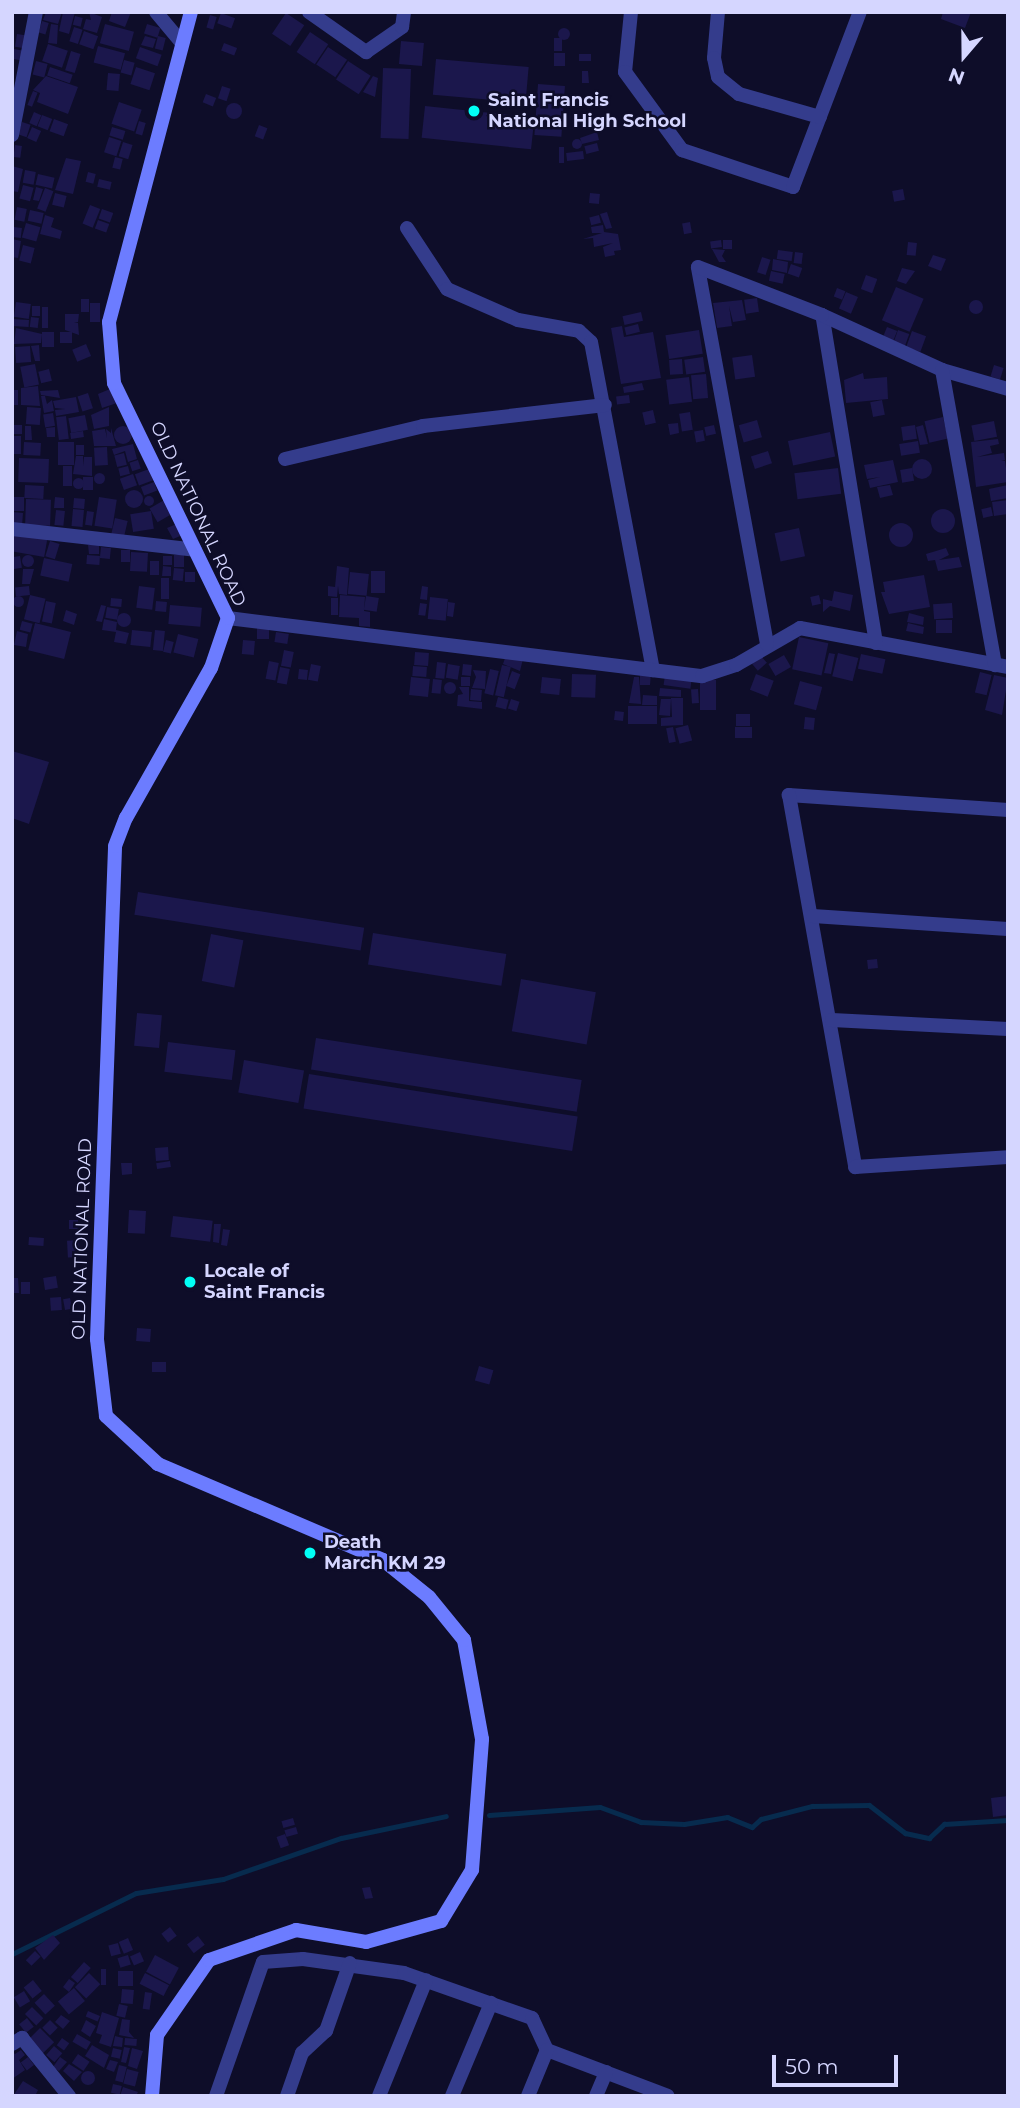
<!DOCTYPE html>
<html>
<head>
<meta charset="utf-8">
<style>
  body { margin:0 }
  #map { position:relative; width:1020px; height:2108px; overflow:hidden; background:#0e0d29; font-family:Montserrat,sans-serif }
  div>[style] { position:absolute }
  .stream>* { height:5px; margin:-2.5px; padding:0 2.5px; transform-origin:2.5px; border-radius:2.5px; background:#072b4e }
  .building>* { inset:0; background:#1b174c; transform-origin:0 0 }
  .round { border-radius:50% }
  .minor>* { height:14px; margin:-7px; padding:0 7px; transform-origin:7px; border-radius:7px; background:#343c8c }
  .secondary>* { height:14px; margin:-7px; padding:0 7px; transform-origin:7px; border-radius:7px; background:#6c7cff }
  .dots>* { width:19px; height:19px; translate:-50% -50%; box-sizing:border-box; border:4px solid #0e0d29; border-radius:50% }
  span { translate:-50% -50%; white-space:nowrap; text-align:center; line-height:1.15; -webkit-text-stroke:5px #0e0d29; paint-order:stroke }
  .poi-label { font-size:18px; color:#d5d6ff; font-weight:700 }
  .left { translate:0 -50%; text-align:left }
  .street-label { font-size:18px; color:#d5d6ff }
  .frame { position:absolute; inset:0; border:14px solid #d5d6ff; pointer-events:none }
  .north { position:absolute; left:929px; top:21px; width:70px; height:70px; -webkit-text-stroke:5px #0e0d29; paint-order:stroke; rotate:200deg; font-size:19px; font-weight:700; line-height:28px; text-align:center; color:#d5d6ff }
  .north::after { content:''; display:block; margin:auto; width:24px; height:32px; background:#d5d6ff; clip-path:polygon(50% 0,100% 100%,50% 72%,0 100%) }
  .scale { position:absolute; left:772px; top:2055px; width:126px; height:32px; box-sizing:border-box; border:4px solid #d5d6ff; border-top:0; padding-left:9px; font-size:21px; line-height:24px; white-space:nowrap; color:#d5d6ff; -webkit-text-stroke:5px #0e0d29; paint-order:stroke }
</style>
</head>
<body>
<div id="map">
  <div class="stream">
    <div style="left:489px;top:1815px;width:111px;rotate:-4.1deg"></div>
    <div style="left:600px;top:1807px;width:44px;rotate:20.1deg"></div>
    <div style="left:641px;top:1822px;width:43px;rotate:2.7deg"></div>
    <div style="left:684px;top:1824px;width:44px;rotate:-9.2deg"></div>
    <div style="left:727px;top:1817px;width:27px;rotate:22deg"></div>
    <div style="left:752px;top:1827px;width:12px;rotate:-42deg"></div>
    <div style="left:761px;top:1819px;width:53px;rotate:-14.3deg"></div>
    <div style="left:812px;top:1806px;width:57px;rotate:-1deg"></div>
    <div style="left:869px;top:1805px;width:46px;rotate:37.9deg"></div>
    <div style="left:905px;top:1833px;width:25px;rotate:12deg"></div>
    <div style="left:929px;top:1838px;width:21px;rotate:-43deg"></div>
    <div style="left:944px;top:1824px;width:64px;rotate:-3.6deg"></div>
    <div style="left:12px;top:1954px;width:138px;rotate:-26.2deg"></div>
    <div style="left:136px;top:1893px;width:88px;rotate:-9.1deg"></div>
    <div style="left:223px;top:1879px;width:125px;rotate:-19.2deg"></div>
    <div style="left:341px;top:1838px;width:107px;rotate:-11.8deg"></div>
  </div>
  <div class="building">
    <div style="clip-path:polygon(46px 12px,62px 12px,58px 24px,43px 20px)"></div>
    <div style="clip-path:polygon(63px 12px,75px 12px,69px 34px,59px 31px)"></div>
    <div style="clip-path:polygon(89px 12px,102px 17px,97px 33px,83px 29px,86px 19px,91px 20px)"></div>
    <div style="clip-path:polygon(112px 12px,131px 12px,125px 27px,109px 21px)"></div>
    <div style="clip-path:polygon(943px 12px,971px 12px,965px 28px,941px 19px)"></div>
    <div style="left:221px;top:13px;width:15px;height:11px;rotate:20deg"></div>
    <div style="left:286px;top:13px;width:22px;height:25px;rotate:34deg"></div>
    <div style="left:210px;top:15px;width:7px;height:13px;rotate:16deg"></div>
    <div style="left:75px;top:16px;width:8px;height:9px;rotate:14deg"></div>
    <div style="left:42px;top:21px;width:7px;height:12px;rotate:16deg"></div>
    <div style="clip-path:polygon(51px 24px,58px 25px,57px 44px,48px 43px)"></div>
    <div style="left:105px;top:24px;width:30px;height:20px;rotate:15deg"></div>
    <div style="left:147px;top:24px;width:14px;height:10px;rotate:17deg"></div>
    <div style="left:74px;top:27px;width:9px;height:15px;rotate:18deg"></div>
    <div class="round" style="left:558px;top:28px;width:12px;height:12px"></div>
    <div style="left:84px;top:31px;width:15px;height:14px;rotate:20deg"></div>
    <div style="left:310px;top:32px;width:22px;height:24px;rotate:34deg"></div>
    <div style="left:17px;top:34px;width:13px;height:13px;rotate:9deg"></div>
    <div style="clip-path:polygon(145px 36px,156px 39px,153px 48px,141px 45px)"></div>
    <div style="left:158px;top:36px;width:8px;height:13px;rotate:14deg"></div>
    <div style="left:554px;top:38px;width:8px;height:13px"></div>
    <div style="left:401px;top:41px;width:23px;height:23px;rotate:5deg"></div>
    <div style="left:224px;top:43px;width:14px;height:8px;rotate:21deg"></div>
    <div style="left:48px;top:44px;width:21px;height:18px;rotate:19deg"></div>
    <div style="left:98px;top:46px;width:28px;height:17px;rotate:15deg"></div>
    <div style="left:140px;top:47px;width:23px;height:12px;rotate:20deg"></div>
    <div style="left:328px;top:47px;width:23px;height:21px;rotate:34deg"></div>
    <div style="left:14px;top:49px;width:11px;height:10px;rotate:10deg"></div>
    <div style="left:71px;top:51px;width:10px;height:20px;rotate:17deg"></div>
    <div style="left:554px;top:53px;width:11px;height:13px"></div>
    <div style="left:579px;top:54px;width:12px;height:7px"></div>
    <div style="left:436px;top:59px;width:93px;height:36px;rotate:5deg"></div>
    <div style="left:124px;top:60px;width:11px;height:13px;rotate:15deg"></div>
    <div style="left:36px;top:61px;width:12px;height:14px;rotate:14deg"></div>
    <div style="left:348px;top:61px;width:27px;height:22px;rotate:33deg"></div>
    <div style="left:50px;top:67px;width:24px;height:9px;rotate:19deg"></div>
    <div style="left:136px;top:67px;width:20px;height:18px;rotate:18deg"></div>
    <div style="left:383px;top:68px;width:28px;height:70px;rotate:2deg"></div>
    <div style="clip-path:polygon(582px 71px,588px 71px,589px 83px,582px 83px)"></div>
    <div style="left:108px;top:73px;width:12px;height:17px;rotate:5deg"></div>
    <div style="clip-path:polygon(46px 76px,78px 87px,68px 114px,37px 102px,40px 93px,33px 90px)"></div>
    <div style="clip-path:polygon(373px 76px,378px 78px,375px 97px,363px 92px)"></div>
    <div style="left:538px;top:84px;width:27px;height:51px;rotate:4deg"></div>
    <div style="left:222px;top:86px;width:9px;height:13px;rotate:18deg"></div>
    <div style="left:33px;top:91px;width:5px;height:15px;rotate:22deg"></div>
    <div style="left:206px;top:94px;width:11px;height:9px;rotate:22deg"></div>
    <div style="left:119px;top:102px;width:24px;height:23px;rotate:19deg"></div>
    <div class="round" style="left:226px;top:103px;width:16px;height:16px"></div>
    <div style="left:425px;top:106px;width:110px;height:32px;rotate:6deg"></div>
    <div style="left:34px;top:112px;width:8px;height:12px;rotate:23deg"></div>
    <div style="left:42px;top:115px;width:11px;height:12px;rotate:22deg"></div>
    <div style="left:54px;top:119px;width:15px;height:13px;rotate:20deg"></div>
    <div style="left:139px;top:121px;width:7px;height:13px;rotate:16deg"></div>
    <div style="left:22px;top:122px;width:9px;height:13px;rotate:18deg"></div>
    <div style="left:259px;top:125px;width:9px;height:12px;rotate:21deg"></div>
    <div style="left:32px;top:127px;width:10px;height:12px;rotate:24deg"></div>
    <div style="left:112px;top:127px;width:14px;height:9px;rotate:17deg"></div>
    <div style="clip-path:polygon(597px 132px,599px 140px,582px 144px,580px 138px)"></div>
    <div style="left:109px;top:137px;width:13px;height:16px;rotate:18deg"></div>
    <div class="round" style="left:572px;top:139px;width:10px;height:10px"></div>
    <div style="left:123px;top:142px;width:10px;height:15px;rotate:17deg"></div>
    <div style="left:597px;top:143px;width:8px;height:13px;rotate:76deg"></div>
    <div style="left:15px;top:145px;width:7px;height:12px;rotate:8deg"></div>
    <div style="left:559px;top:147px;width:5px;height:16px"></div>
    <div style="left:583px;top:151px;width:8px;height:17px;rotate:83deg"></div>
    <div style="left:115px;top:157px;width:8px;height:11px;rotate:14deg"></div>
    <div style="clip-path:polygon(66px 158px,81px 161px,73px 194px,55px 190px)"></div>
    <div style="clip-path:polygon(12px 166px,23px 169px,18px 192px,12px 191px)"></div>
    <div style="left:25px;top:170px;width:11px;height:13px;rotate:10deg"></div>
    <div style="left:88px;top:172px;width:8px;height:10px;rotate:14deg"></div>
    <div style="left:38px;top:174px;width:17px;height:11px;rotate:13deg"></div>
    <div style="left:99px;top:179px;width:13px;height:8px;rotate:13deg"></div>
    <div style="left:23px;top:185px;width:11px;height:14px;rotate:15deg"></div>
    <div style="clip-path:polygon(36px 187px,43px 189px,39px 201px,33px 200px)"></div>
    <div style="left:45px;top:188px;width:9px;height:22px;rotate:21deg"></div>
    <div style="left:903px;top:189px;width:11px;height:11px;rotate:80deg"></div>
    <div style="left:55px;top:193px;width:12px;height:12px;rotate:14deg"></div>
    <div style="left:590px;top:193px;width:10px;height:10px;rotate:6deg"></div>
    <div style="left:90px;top:205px;width:11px;height:20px;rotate:22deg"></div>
    <div style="left:17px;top:207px;width:10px;height:13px;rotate:11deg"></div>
    <div style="left:102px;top:209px;width:12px;height:10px;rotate:20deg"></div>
    <div style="left:30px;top:210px;width:14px;height:11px;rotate:12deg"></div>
    <div style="clip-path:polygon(607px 212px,612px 228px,606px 229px,600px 214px)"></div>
    <div style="clip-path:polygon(45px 215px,54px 218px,51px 227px,62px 231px,60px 239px,40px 234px)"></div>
    <div style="left:599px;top:215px;width:8px;height:10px;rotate:76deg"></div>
    <div style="left:98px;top:220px;width:12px;height:9px;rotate:20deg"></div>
    <div style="left:690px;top:222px;width:11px;height:8px;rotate:80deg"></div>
    <div style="left:26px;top:223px;width:15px;height:15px;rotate:16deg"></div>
    <div style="clip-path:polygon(603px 225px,604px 232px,618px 234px,621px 250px,614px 251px,615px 255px,605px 257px,603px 247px,613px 243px,594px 247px,593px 238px,583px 239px,602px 233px,592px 233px,591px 227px)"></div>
    <div style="left:14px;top:227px;width:8px;height:10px;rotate:7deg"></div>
    <div style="clip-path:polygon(12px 239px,21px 241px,18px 258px,12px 257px)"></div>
    <div style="left:721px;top:240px;width:7px;height:11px;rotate:82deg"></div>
    <div style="left:723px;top:240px;width:9px;height:9px"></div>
    <div style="left:908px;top:242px;width:9px;height:13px;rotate:6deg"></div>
    <div style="left:23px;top:245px;width:12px;height:16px;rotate:14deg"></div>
    <div style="clip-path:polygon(712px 249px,725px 250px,722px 256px,726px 262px,719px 262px)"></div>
    <div style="left:778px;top:250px;width:15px;height:9px;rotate:8deg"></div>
    <div style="left:795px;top:252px;width:8px;height:11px;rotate:7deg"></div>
    <div style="clip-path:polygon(933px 255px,946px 259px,941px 271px,928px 266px)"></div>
    <div style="left:762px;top:257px;width:9px;height:16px;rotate:18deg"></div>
    <div style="clip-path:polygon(773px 259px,788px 262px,787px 273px,772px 270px)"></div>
    <div style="left:791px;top:264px;width:12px;height:10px;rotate:20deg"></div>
    <div style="clip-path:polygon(902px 268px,915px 271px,906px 284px,897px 281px)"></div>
    <div style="left:771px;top:271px;width:14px;height:10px;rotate:12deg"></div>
    <div style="left:866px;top:275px;width:12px;height:15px;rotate:20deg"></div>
    <div style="left:896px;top:287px;width:30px;height:36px;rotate:23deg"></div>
    <div style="left:837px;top:288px;width:9px;height:9px;rotate:21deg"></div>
    <div style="left:846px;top:292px;width:13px;height:18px;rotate:23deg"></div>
    <div style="left:757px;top:298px;width:14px;height:13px;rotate:82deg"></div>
    <div style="left:81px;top:299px;width:8px;height:13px"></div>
    <div style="clip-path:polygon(742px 300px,746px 320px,733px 322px,729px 306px,732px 326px,717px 328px,713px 303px)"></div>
    <div class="round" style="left:969px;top:300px;width:14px;height:14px"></div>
    <div style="left:16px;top:302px;width:15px;height:15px;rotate:8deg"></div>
    <div style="left:90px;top:303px;width:10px;height:19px"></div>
    <div style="left:32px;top:306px;width:8px;height:10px"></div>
    <div style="left:42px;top:307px;width:6px;height:21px"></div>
    <div style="left:641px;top:312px;width:9px;height:19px;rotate:77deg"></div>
    <div style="clip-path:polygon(65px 314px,79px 314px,78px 322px,74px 323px,78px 323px,79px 335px,65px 330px)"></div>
    <div style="left:31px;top:317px;width:8px;height:10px;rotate:7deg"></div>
    <div style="left:12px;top:319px;width:17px;height:7px;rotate:3deg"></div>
    <div style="left:638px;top:324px;width:8px;height:14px;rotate:76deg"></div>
    <div style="clip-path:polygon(622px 326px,624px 337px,653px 332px,661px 378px,621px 384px,611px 328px)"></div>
    <div style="left:887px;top:327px;width:11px;height:11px;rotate:22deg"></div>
    <div style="clip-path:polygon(16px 328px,42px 334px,41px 343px,14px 344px)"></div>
    <div style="left:699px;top:330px;width:24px;height:34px;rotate:81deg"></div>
    <div style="left:898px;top:330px;width:12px;height:13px;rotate:20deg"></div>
    <div style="left:912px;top:331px;width:15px;height:17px;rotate:20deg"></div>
    <div style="left:42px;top:332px;width:12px;height:15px"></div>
    <div style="left:60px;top:332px;width:12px;height:11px"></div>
    <div style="left:86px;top:344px;width:13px;height:15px;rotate:67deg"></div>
    <div style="clip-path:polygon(39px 345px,40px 361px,35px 361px,31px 346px)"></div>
    <div style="left:30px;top:346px;width:16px;height:15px;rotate:86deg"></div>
    <div style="left:752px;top:355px;width:22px;height:20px;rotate:82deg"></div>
    <div style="left:703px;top:357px;width:15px;height:19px;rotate:82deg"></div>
    <div style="left:682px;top:359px;width:15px;height:13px;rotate:86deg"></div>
    <div style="left:35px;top:364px;width:21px;height:15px;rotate:79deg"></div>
    <div style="left:994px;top:365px;width:10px;height:12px;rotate:17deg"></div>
    <div style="left:49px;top:369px;width:12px;height:11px;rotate:76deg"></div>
    <div style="clip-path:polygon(863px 373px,864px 379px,887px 377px,888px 399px,846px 403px,844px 380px)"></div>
    <div style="left:706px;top:374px;width:24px;height:15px;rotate:85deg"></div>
    <div style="left:689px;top:377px;width:25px;height:23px;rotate:83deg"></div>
    <div style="clip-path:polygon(642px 383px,644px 390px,624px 393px,623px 387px)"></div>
    <div style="clip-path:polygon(38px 386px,40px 406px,21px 405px,21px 388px)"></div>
    <div style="clip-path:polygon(110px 389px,117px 403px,102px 408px,98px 394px)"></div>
    <div style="left:12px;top:390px;width:6px;height:15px"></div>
    <div style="clip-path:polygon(58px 390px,60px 398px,41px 395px,40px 391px)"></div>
    <div style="left:88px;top:393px;width:16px;height:11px;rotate:72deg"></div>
    <div style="left:629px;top:395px;width:8px;height:13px;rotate:83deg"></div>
    <div style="clip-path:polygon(41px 396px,45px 396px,47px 404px,52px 400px,54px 411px,44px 413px)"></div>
    <div style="clip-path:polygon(76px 397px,79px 412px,56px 416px,55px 410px,65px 409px,55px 408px,53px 401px)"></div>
    <div style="left:882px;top:400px;width:15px;height:12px;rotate:79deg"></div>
    <div style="left:27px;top:407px;width:14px;height:17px;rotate:4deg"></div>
    <div style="clip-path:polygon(109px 407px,109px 426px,94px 429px,91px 415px)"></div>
    <div style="left:653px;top:410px;width:13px;height:11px;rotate:77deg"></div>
    <div style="left:690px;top:412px;width:18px;height:11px;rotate:81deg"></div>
    <div style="left:53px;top:413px;width:13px;height:10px;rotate:81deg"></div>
    <div style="left:85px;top:415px;width:15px;height:17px;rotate:79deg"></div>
    <div style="left:66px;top:416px;width:23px;height:10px;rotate:83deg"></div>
    <div style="left:943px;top:417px;width:22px;height:19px;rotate:77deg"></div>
    <div style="left:757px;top:420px;width:18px;height:19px;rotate:74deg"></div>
    <div style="left:994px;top:421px;width:16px;height:23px;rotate:79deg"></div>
    <div style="clip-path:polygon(678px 423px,679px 433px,670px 435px,668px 424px)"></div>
    <div style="left:12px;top:425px;width:10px;height:9px"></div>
    <div style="left:714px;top:425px;width:9px;height:10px;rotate:77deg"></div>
    <div style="left:915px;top:425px;width:14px;height:14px;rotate:82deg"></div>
    <div style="clip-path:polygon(923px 425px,928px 444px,920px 445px,916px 427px)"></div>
    <div class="round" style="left:114px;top:426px;width:18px;height:18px"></div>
    <div style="clip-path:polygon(25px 426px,31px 426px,32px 440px,25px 440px)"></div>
    <div style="clip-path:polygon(55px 427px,55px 437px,47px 437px,46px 428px)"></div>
    <div style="clip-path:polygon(111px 428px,116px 446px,94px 446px,92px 431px,105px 429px,107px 438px,106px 429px,111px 433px)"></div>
    <div style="left:703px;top:430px;width:11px;height:9px;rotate:80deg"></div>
    <div style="left:83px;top:431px;width:6px;height:13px;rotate:81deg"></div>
    <div style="left:830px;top:432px;width:25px;height:43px;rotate:78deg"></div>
    <div style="left:12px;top:436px;width:9px;height:18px"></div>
    <div style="clip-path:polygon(998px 439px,999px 444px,990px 446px,992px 453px,977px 457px,1004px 453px,1005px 460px,1001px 461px,1005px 461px,1008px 482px,976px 487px,971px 442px)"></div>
    <div style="left:918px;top:441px;width:12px;height:19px;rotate:81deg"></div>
    <div style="left:24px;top:442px;width:17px;height:13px;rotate:3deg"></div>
    <div style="left:58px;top:442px;width:16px;height:23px"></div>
    <div style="clip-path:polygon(133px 444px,137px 459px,128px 462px,125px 451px,114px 455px,112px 449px)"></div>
    <div style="left:76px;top:445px;width:8px;height:10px"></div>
    <div style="left:107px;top:447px;width:18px;height:13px;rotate:87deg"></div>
    <div style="left:768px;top:451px;width:13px;height:18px;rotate:72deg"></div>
    <div style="left:124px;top:453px;width:12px;height:10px;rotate:76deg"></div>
    <div style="clip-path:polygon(76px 456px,83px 456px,83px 466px,84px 457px,92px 457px,92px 476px,73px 474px)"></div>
    <div style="left:19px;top:458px;width:30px;height:24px;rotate:2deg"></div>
    <div class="round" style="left:912px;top:459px;width:20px;height:20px"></div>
    <div style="left:138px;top:460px;width:9px;height:9px;rotate:72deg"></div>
    <div style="clip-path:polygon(893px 460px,898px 482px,870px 488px,868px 480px,880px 477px,867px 479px,864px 465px)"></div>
    <div style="left:63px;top:466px;width:9px;height:20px"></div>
    <div style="left:128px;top:466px;width:8px;height:10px;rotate:76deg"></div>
    <div style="left:838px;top:468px;width:26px;height:44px;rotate:83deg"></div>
    <div style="left:912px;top:468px;width:13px;height:12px;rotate:81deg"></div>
    <div style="left:149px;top:469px;width:12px;height:15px;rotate:70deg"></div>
    <div class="round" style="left:93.5px;top:472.5px;width:11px;height:11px"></div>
    <div style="left:133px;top:474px;width:12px;height:14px;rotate:70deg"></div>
    <div style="left:83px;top:477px;width:10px;height:13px"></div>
    <div class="round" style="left:72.5px;top:477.5px;width:11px;height:11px"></div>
    <div style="left:154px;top:482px;width:9px;height:14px;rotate:69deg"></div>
    <div style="left:25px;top:485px;width:19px;height:13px;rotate:3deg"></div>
    <div style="clip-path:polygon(890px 485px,893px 495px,880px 498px,877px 487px)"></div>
    <div style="clip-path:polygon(1008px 485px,1008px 498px,991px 501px,989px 489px)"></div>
    <div class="round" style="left:125px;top:490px;width:18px;height:18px"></div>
    <div class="round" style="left:144px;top:496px;width:10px;height:10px"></div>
    <div style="left:12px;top:497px;width:12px;height:14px"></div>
    <div style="clip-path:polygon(55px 497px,64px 498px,64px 508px,54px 508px)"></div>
    <div style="left:99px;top:497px;width:18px;height:29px;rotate:9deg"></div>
    <div style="left:74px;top:498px;width:11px;height:10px;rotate:5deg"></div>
    <div style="left:26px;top:499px;width:25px;height:26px;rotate:2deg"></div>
    <div style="left:166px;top:499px;width:16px;height:19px;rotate:60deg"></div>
    <div style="clip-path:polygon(1008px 500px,1008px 514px,994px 516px,992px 502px)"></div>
    <div style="left:991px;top:507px;width:9px;height:10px;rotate:77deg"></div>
    <div style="left:73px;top:509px;width:11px;height:17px;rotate:5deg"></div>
    <div class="round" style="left:931px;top:509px;width:24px;height:24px"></div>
    <div style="left:56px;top:510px;width:9px;height:15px;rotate:6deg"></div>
    <div style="left:87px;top:511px;width:7px;height:14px;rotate:8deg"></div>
    <div style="left:151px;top:511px;width:18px;height:21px;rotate:81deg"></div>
    <div style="clip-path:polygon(12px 512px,23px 513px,22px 526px,12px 526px)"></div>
    <div style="left:115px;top:518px;width:13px;height:17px;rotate:13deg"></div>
    <div style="clip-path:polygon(179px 523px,185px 534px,173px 539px,167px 528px)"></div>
    <div class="round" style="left:889px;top:523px;width:24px;height:24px"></div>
    <div style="left:799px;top:528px;width:29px;height:25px;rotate:78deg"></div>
    <div style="left:12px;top:532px;width:36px;height:19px;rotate:10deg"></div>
    <div style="left:50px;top:541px;width:10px;height:16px;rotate:17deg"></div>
    <div style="clip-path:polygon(99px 544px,99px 554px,89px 554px,88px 545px)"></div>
    <div style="left:101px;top:547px;width:10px;height:11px;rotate:6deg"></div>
    <div style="clip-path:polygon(946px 548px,949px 555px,939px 560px,959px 557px,962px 567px,938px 571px,935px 560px,928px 561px,926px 554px)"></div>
    <div style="left:121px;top:550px;width:9px;height:12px"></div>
    <div style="left:131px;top:552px;width:17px;height:19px;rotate:3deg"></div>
    <div class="round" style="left:22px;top:555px;width:12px;height:12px"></div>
    <div style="left:87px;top:555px;width:13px;height:9px;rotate:4deg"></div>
    <div style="left:174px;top:555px;width:10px;height:12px"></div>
    <div style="left:20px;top:556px;width:12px;height:8px;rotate:81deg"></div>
    <div style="left:163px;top:556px;width:9px;height:9px"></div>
    <div style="left:44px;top:558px;width:29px;height:18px;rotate:12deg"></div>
    <div style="left:150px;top:561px;width:9px;height:14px"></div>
    <div style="clip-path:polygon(163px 566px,171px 567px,171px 576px,162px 576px)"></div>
    <div style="clip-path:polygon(337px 566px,349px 568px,347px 595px,339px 594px,338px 586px,337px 597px,328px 596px,328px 586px,335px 587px)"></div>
    <div style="left:174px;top:568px;width:10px;height:12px;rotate:6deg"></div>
    <div style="clip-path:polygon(23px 569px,34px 569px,30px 584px,22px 584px)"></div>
    <div style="left:371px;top:571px;width:14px;height:22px"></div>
    <div style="left:195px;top:572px;width:10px;height:10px;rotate:90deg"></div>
    <div style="left:350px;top:572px;width:19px;height:22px;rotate:6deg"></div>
    <div style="clip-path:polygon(924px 575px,930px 607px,889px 614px,881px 592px,885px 592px,883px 582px)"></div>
    <div style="left:161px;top:578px;width:8px;height:21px"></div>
    <div style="left:29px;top:586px;width:9px;height:14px;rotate:84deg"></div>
    <div style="left:139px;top:586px;width:16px;height:22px;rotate:7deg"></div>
    <div style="clip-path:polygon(422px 586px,428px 587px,427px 600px,420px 599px)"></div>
    <div style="clip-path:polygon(834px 591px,853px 595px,850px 611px,830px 606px,823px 612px,823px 599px,832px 601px)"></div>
    <div style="left:30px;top:595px;width:16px;height:25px;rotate:14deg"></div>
    <div style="clip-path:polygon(340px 595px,365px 597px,364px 611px,370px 612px,370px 627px,359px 626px,359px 618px,339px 617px)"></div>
    <div style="left:819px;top:595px;width:9px;height:9px;rotate:77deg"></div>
    <div class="round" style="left:12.5px;top:595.5px;width:11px;height:11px"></div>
    <div style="left:366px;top:596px;width:13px;height:14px;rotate:9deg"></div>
    <div style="left:430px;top:597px;width:18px;height:22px;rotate:6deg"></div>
    <div style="left:111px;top:598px;width:11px;height:8px;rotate:5deg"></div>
    <div style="left:331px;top:598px;width:7px;height:17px"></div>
    <div style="left:46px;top:601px;width:10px;height:21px;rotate:11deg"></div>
    <div style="left:156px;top:601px;width:11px;height:10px;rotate:5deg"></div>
    <div style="clip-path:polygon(448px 602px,455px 603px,453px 617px,447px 616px)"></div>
    <div style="left:420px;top:603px;width:7px;height:12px;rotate:8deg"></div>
    <div style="left:952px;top:603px;width:15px;height:19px;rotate:86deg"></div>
    <div style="clip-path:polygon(101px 605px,106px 606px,102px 622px,96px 621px)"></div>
    <div style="left:170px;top:605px;width:32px;height:19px;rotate:5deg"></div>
    <div style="left:107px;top:607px;width:12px;height:11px;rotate:9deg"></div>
    <div style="clip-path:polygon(66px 610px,77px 614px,74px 625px,63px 621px)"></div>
    <div style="clip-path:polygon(909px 613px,924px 617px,923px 625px,907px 622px)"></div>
    <div class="round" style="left:117px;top:613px;width:14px;height:14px"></div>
    <div style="clip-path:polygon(104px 619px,117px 622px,116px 630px,129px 633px,126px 644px,114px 642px,116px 632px,102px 630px)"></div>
    <div style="left:936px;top:620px;width:16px;height:13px"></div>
    <div style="left:22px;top:621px;width:11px;height:9px;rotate:15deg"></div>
    <div style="left:35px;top:623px;width:37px;height:28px;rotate:14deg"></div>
    <div style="clip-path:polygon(908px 623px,924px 627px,923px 634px,906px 631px)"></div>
    <div style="left:257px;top:627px;width:12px;height:12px"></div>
    <div style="left:132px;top:630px;width:20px;height:15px;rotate:6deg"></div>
    <div style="left:155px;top:630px;width:10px;height:20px;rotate:6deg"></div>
    <div style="clip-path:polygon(17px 631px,28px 634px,26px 647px,14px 645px)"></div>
    <div style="left:276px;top:632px;width:13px;height:10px;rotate:9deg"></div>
    <div style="left:178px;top:634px;width:21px;height:19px;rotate:14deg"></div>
    <div style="left:799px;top:637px;width:30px;height:33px;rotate:12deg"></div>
    <div style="left:166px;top:640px;width:8px;height:12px;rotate:14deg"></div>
    <div style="left:243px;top:640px;width:12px;height:14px;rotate:5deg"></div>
    <div style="left:284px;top:650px;width:10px;height:16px;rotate:11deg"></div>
    <div style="left:415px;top:652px;width:14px;height:13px;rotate:4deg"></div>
    <div style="clip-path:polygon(829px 653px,835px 654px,831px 674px,824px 673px)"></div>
    <div style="left:838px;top:653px;width:21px;height:24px;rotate:14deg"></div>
    <div style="left:861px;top:654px;width:25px;height:15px;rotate:12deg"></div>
    <div style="left:784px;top:655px;width:14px;height:18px;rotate:60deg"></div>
    <div style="left:761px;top:656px;width:9px;height:12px;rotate:49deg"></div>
    <div style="clip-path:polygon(514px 657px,523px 659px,520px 671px,503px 664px,505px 658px)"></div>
    <div style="left:269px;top:661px;width:10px;height:18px;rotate:11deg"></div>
    <div style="left:437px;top:662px;width:9px;height:16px;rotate:6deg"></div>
    <div style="left:311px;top:664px;width:10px;height:16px;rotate:11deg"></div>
    <div style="left:448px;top:664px;width:12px;height:14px;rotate:9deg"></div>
    <div style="left:463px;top:664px;width:9px;height:11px;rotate:6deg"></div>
    <div style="left:502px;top:665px;width:9px;height:31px;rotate:13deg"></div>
    <div style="left:413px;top:666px;width:14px;height:10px;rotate:4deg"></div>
    <div style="left:280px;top:667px;width:10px;height:16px;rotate:11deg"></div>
    <div style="left:299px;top:669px;width:9px;height:10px;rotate:6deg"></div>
    <div style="left:490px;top:669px;width:9px;height:25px;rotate:13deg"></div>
    <div style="clip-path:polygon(473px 670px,486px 671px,485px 689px,472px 688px,476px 677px)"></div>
    <div style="left:512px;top:671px;width:9px;height:16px;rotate:21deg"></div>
    <div style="clip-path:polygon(640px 672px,651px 673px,650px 685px,640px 685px)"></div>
    <div style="left:980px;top:672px;width:12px;height:21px;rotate:14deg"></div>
    <div style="left:572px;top:674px;width:24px;height:23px;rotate:2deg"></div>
    <div style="left:756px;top:674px;width:19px;height:17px;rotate:21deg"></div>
    <div style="left:665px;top:675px;width:27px;height:10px;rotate:8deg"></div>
    <div style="clip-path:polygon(994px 675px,1008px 678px,1002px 715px,985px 710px)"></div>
    <div style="left:411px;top:677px;width:19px;height:18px;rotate:6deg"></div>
    <div style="left:461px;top:677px;width:9px;height:9px"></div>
    <div style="left:542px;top:677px;width:19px;height:16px;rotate:6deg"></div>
    <div style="clip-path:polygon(634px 677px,639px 677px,641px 704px,629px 703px)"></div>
    <div style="left:433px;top:679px;width:9px;height:14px;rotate:6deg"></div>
    <div style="left:700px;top:680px;width:16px;height:30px"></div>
    <div style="left:800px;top:681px;width:23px;height:24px;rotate:15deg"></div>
    <div class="round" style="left:444px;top:682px;width:12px;height:12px"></div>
    <div style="clip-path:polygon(459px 687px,469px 687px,469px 701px,482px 702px,482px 709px,457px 706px,458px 695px,463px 694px)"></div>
    <div style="clip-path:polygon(660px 688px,681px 690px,681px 697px,659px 696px)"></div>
    <div style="left:471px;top:689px;width:11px;height:11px;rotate:5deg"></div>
    <div style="left:698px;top:689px;width:14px;height:7px;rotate:86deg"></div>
    <div style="clip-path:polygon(643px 695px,657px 696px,657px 705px,642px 705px)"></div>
    <div style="left:498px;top:697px;width:11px;height:10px;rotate:15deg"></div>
    <div style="clip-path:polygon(671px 698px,683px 698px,683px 725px,661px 726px,661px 718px,672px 717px)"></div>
    <div style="left:511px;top:699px;width:9px;height:10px;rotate:18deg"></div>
    <div style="clip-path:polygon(661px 699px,671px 699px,670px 716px,659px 715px)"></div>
    <div style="left:628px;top:706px;width:29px;height:18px"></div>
    <div style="left:615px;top:711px;width:9px;height:9px;rotate:6deg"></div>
    <div style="left:736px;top:714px;width:14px;height:12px"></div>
    <div style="left:805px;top:717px;width:10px;height:12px;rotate:6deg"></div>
    <div style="left:688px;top:725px;width:16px;height:13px;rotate:75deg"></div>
    <div style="left:673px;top:727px;width:15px;height:7px;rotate:79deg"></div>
    <div style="left:752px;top:727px;width:11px;height:17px;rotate:90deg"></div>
    <div style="clip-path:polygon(12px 751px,49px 762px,29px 824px,12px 818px)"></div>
    <div style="left:138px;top:892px;width:229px;height:23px;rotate:9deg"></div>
    <div style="left:373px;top:933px;width:135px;height:32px;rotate:9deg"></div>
    <div style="left:211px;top:934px;width:33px;height:48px;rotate:11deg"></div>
    <div style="left:877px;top:959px;width:9px;height:10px;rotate:84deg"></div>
    <div style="left:521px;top:979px;width:76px;height:53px;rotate:10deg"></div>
    <div style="left:137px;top:1013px;width:25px;height:33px;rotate:5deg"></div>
    <div style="left:316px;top:1038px;width:269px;height:32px;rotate:9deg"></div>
    <div style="left:168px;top:1042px;width:68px;height:30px;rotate:7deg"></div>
    <div style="left:244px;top:1060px;width:61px;height:33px;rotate:10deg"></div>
    <div style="left:309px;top:1074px;width:272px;height:35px;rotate:9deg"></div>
    <div style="left:168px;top:1147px;width:13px;height:13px;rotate:86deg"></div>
    <div style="left:170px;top:1161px;width:6px;height:14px;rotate:81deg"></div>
    <div style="clip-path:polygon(121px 1163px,132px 1163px,132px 1174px,122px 1175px)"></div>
    <div style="left:129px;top:1210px;width:17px;height:23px;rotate:3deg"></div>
    <div style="left:173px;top:1216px;width:40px;height:21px;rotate:7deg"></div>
    <div style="left:69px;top:1220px;width:9px;height:9px"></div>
    <div style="clip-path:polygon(214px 1224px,221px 1224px,219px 1243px,213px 1242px)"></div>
    <div style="clip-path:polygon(223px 1229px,230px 1230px,227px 1246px,221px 1245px)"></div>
    <div style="left:29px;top:1237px;width:15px;height:8px;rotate:4deg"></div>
    <div style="left:79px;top:1240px;width:17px;height:12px;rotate:87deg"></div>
    <div style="left:56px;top:1276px;width:12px;height:13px;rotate:81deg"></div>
    <div style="clip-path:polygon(12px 1278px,18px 1278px,19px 1293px,12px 1293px)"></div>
    <div style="left:21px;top:1282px;width:9px;height:12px"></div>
    <div style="left:61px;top:1297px;width:13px;height:11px;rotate:86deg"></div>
    <div style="left:70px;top:1298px;width:11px;height:7px;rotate:80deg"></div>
    <div style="left:137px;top:1328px;width:14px;height:13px;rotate:4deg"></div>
    <div style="left:152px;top:1362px;width:14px;height:10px"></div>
    <div style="left:479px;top:1366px;width:15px;height:15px;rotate:16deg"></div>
    <div style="clip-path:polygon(1008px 1796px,1008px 1815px,993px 1817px,991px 1798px)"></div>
    <div style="left:293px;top:1818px;width:7px;height:12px;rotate:74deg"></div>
    <div style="left:296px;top:1827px;width:7px;height:12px;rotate:74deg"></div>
    <div style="left:285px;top:1834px;width:12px;height:9px;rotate:70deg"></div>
    <div style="clip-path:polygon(370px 1887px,373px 1898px,365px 1899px,362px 1888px)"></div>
    <div style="left:170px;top:1927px;width:11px;height:11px;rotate:52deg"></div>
    <div style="clip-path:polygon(53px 1935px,60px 1943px,44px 1960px,35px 1948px)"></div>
    <div style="left:198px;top:1936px;width:11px;height:14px;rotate:52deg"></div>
    <div style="left:128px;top:1938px;width:13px;height:10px;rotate:67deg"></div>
    <div style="left:118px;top:1943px;width:11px;height:10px;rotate:75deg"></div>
    <div style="left:35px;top:1951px;width:8px;height:13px;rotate:45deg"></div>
    <div style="left:140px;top:1952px;width:10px;height:11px;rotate:66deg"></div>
    <div style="left:128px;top:1955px;width:10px;height:11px;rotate:73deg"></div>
    <div style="left:155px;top:1955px;width:27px;height:19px;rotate:28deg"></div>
    <div style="left:84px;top:1962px;width:9px;height:20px;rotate:41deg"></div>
    <div style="left:101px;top:1969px;width:5px;height:16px"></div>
    <div style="left:118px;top:1971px;width:15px;height:15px"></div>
    <div style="left:89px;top:1973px;width:16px;height:20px;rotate:45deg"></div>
    <div style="left:145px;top:1973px;width:27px;height:12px;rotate:27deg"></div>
    <div style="clip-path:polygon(69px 1979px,75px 1983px,69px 1992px,63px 1987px)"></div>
    <div style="left:33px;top:1980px;width:14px;height:12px;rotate:51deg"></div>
    <div style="left:74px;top:1988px;width:17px;height:21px;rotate:50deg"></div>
    <div style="left:122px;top:1989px;width:12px;height:14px;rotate:5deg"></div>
    <div style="left:24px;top:1991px;width:12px;height:12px;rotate:59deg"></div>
    <div style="left:145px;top:1992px;width:7px;height:17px;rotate:8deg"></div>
    <div style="left:44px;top:1994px;width:16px;height:13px;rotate:47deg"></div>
    <div style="left:119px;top:2004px;width:9px;height:12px;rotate:13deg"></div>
    <div style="left:32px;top:2007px;width:16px;height:10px;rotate:45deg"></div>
    <div style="left:88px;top:2011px;width:13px;height:6px;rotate:23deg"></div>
    <div style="clip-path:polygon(102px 2012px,119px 2018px,111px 2047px,99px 2043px,102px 2035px,96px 2033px)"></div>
    <div style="clip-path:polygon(61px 2015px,70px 2021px,63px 2029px,55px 2022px)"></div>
    <div style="left:27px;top:2018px;width:11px;height:10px;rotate:52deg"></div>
    <div style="clip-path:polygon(122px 2019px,130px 2020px,129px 2032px,134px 2038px,119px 2035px)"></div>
    <div style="left:50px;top:2020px;width:11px;height:11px;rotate:45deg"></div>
    <div style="clip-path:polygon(86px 2020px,96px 2026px,90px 2037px,81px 2031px)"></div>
    <div style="left:40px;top:2028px;width:20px;height:18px;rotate:45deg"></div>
    <div style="left:77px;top:2034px;width:16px;height:9px;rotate:30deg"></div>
    <div style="clip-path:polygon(115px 2036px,123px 2038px,122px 2047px,113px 2046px)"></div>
    <div style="left:62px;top:2038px;width:9px;height:9px;rotate:36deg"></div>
    <div style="left:125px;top:2038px;width:12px;height:7px;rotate:5deg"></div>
    <div style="clip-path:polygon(92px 2045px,109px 2055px,104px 2068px,85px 2056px)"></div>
    <div style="left:54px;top:2046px;width:11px;height:12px;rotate:41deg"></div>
    <div style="clip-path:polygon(124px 2047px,130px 2048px,126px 2063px,121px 2062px)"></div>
    <div style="left:113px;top:2048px;width:9px;height:9px;rotate:13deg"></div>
    <div style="clip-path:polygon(132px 2048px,143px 2051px,137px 2069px,128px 2066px)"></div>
    <div style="clip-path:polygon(21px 2050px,25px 2055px,19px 2060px,25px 2070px,12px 2079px,12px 2051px,15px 2054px)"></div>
    <div style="left:78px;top:2054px;width:14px;height:11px;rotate:34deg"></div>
    <div style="left:28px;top:2057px;width:10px;height:9px;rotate:53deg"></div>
    <div style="clip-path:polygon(60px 2057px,67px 2062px,59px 2071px,53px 2067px)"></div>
    <div style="clip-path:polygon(110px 2060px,118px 2062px,114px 2072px,106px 2069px)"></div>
    <div style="clip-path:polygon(69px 2064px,82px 2072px,74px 2081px,63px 2071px)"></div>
    <div style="left:119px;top:2065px;width:8px;height:16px;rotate:14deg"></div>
    <div style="left:127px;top:2069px;width:12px;height:15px;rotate:14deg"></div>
    <div class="round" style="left:81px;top:2071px;width:14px;height:14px"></div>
    <div style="clip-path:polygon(23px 2081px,38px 2090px,35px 2096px,13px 2096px)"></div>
    <div style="left:113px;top:2084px;width:9px;height:9px;rotate:13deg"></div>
    <div style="clip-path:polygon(123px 2087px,138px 2092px,136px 2096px,120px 2096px)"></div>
  </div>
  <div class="minor">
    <div style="left:156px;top:12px;width:40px;rotate:50deg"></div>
    <div style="left:309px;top:12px;width:70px;rotate:35.1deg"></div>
    <div style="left:366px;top:52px;width:44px;rotate:-34.8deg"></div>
    <div style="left:402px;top:27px;width:15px;rotate:-82deg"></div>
    <div style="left:631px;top:12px;width:60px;rotate:95.7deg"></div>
    <div style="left:625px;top:72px;width:97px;rotate:53.8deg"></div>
    <div style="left:682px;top:150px;width:117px;rotate:18.4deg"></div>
    <div style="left:793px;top:187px;width:187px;rotate:-69.1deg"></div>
    <div style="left:718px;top:12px;width:46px;rotate:95deg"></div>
    <div style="left:714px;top:58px;width:19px;rotate:78deg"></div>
    <div style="left:718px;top:77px;width:27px;rotate:39deg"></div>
    <div style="left:739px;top:94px;width:84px;rotate:15.9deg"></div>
    <div style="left:12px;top:135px;width:125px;rotate:-79deg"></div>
    <div style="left:407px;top:228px;width:73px;rotate:56.7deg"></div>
    <div style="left:447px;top:289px;width:77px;rotate:23.6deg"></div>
    <div style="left:518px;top:320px;width:62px;rotate:10.2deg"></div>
    <div style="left:579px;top:331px;width:16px;rotate:43deg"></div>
    <div style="left:591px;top:342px;width:334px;rotate:79.3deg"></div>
    <div style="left:942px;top:370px;width:69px;rotate:16.1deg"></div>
    <div style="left:285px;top:459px;width:142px;rotate:-13.4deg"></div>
    <div style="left:423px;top:426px;width:183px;rotate:-6.6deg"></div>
    <div style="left:12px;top:529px;width:184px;rotate:6.5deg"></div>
    <div style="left:228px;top:618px;width:478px;rotate:7deg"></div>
    <div style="left:702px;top:676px;width:36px;rotate:-18deg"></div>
    <div style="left:736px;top:665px;width:74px;rotate:-30deg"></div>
    <div style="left:800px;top:628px;width:212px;rotate:10.6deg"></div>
    <div style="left:876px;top:643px;width:332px;rotate:-99.3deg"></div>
    <div style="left:822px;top:315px;width:132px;rotate:24.6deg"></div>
    <div style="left:942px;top:370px;width:300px;rotate:79.8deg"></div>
    <div style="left:767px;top:644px;width:383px;rotate:-100.4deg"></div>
    <div style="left:698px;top:267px;width:133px;rotate:21.2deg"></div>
    <div style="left:1008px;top:810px;width:220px;rotate:-176.1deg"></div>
    <div style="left:789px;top:795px;width:378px;rotate:79.9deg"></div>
    <div style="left:855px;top:1167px;width:153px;rotate:-3.7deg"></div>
    <div style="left:813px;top:916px;width:195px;rotate:3.8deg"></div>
    <div style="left:832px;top:1020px;width:176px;rotate:2.9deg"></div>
    <div style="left:12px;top:2044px;width:12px;rotate:-31deg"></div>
    <div style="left:22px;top:2038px;width:75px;rotate:51deg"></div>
    <div style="left:216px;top:2096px;width:142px;rotate:-70.7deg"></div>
    <div style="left:263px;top:1962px;width:40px;rotate:-4.3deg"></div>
    <div style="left:303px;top:1959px;width:102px;rotate:7.9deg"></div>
    <div style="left:404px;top:1973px;width:136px;rotate:19.4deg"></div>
    <div style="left:532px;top:2018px;width:35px;rotate:65deg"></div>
    <div style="left:547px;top:2050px;width:129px;rotate:20.8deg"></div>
    <div style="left:287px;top:2096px;width:46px;rotate:-70.8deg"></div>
    <div style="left:302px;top:2053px;width:33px;rotate:-43deg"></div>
    <div style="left:326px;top:2031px;width:72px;rotate:-70.6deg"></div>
    <div style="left:379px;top:2096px;width:125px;rotate:-67.9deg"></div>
    <div style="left:452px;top:2096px;width:101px;rotate:-67.2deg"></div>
    <div style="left:528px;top:2096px;width:50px;rotate:-67.6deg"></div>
    <div style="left:596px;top:2096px;width:26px;rotate:-67deg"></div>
  </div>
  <div class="secondary">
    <div style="left:152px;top:2096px;width:61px;rotate:-85.3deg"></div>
    <div style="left:157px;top:2035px;width:91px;rotate:-55.3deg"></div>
    <div style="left:209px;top:1960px;width:92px;rotate:-19deg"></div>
    <div style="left:296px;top:1930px;width:71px;rotate:9.7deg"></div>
    <div style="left:366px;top:1942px;width:78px;rotate:-15.6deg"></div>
    <div style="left:441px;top:1921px;width:60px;rotate:-58.7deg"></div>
    <div style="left:472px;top:1870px;width:131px;rotate:-85.6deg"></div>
    <div style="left:482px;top:1739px;width:101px;rotate:-100.3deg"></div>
    <div style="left:464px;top:1640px;width:55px;rotate:-129.1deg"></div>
    <div style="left:429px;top:1597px;width:59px;rotate:-141.2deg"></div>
    <div style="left:383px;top:1560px;width:245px;rotate:-156.9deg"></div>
    <div style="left:158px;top:1464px;width:71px;rotate:-137.3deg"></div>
    <div style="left:106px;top:1416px;width:78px;rotate:-96.7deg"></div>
    <div style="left:97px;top:1339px;width:493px;rotate:-87.9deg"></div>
    <div style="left:115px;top:846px;width:30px;rotate:-69deg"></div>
    <div style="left:126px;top:818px;width:172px;rotate:-60.5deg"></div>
    <div style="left:211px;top:668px;width:53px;rotate:-71.2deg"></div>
    <div style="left:228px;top:618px;width:261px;rotate:-115.9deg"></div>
    <div style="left:114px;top:383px;width:61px;rotate:-94.7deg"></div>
    <div style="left:109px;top:322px;width:321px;rotate:-75.2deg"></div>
  </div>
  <div class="dots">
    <div style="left:474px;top:111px;background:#01fff6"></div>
    <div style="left:190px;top:1282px;background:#01fff6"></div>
    <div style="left:310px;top:1553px;background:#01fff6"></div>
  </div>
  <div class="poi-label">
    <span class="left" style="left:488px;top:111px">Saint Francis<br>National High School</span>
    <span class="left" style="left:204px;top:1282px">Locale of<br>Saint Francis</span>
    <span class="left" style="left:324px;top:1553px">Death<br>March KM 29</span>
  </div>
  <div class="street-label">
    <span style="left:198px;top:514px;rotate:65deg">OLD NATIONAL ROAD</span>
    <span style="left:82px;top:1239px;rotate:-88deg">OLD NATIONAL ROAD</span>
  </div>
  <div class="frame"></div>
  <div class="north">N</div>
  <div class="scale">50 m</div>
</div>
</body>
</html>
